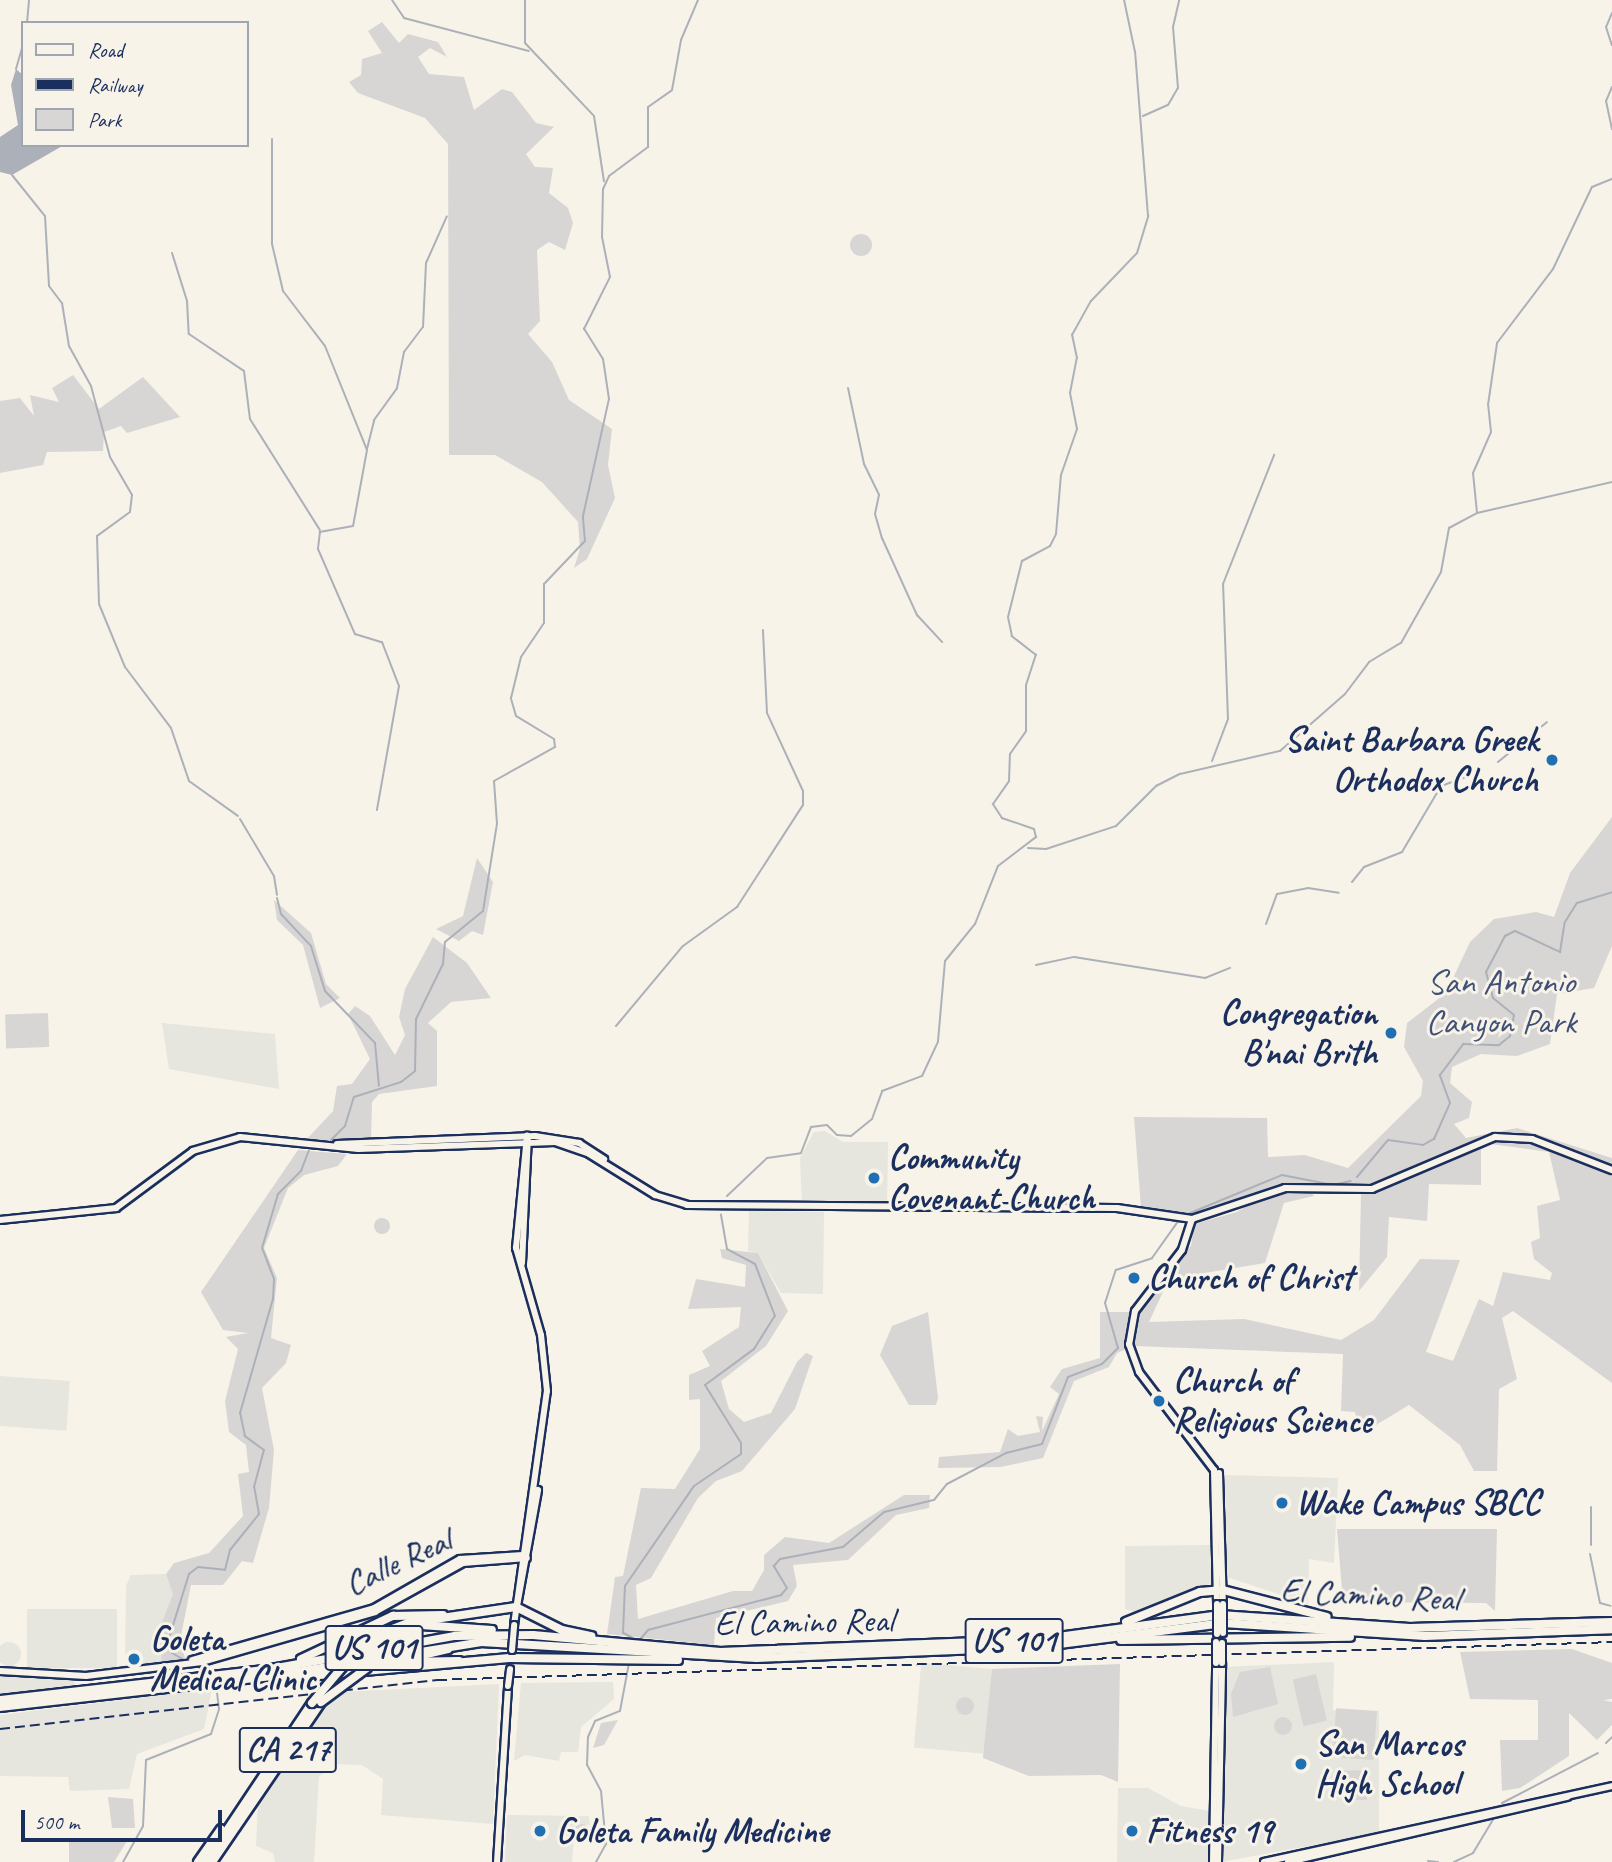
<!DOCTYPE html>
<html>
<head>
<meta charset="utf-8">
<style>
  body { margin:0 }
  #map { position:relative; width:1612px; height:1862px; overflow:hidden; background:#f7f3e8; font-family:Caveat,sans-serif }
  div>[style] { position:absolute }
  .built>* { inset:0; background:#e6e5de; transform-origin:0 0 }
  .round { border-radius:50% }
  .green>* { inset:0; background:#d7d6d4; transform-origin:0 0 }
  .water>* { inset:0; background:#acb0b9 }
  .stream>* { height:2px; margin:-1px; padding:0 1px; transform-origin:1px; border-radius:1px; background:#acb0b9 }
  .roads { filter:drop-shadow(2px 0 #1b2f5e) drop-shadow(-2px 0 #1b2f5e) drop-shadow(0 2px #1b2f5e) drop-shadow(0 -2px #1b2f5e) }
  .major>* { height:6px; margin:-3px; padding:0 3px; transform-origin:3px; border-radius:3px; background:#f7f3e8 }
  .highway>* { height:8px; margin:-4px; padding:0 4px; transform-origin:4px; border-radius:4px; background:#f7f3e8 }
  .rail>* { height:2px; margin-top:-1px; transform-origin:0; background:repeating-linear-gradient(90deg,#1b2f5e 0 10px,transparent 0 15px) }
  .bridges { filter:drop-shadow(2px 0 #1b2f5e) drop-shadow(-2px 0 #1b2f5e) drop-shadow(0 2px #1b2f5e) drop-shadow(0 -2px #1b2f5e) }
  .major-bridge>* { height:6px; margin:-3px; padding:0 3px; transform-origin:3px; border-radius:3px; background:#f7f3e8 }
  .highway-bridge>* { height:8px; margin:-4px; padding:0 4px; transform-origin:4px; border-radius:4px; background:#f7f3e8 }
  .dots>* { width:19px; height:19px; translate:-50% -50%; box-sizing:border-box; border:4px solid #f7f3e8; border-radius:50% }
  span { translate:-50% -50%; white-space:nowrap; text-align:center; line-height:1.15; -webkit-text-stroke:6px #f7f3e8; paint-order:stroke }
  .shield-label span { padding:2px 5px; background:#f7f3e8; border:2px solid; border-radius:5px; -webkit-text-stroke-width:0 }
  .shield-label { font-size:33px; color:#1b2f5e; font-weight:700 }
  .poi-label { font-size:35px; color:#1b2f5e; font-weight:700 }
  .right { translate:-100% -50%; text-align:right }
  .left { translate:0 -50%; text-align:left }
  .park-label { font-size:35px; color:#415076 }
  .street-label { font-size:35px; color:#1b2f5e }
  .legend { position:absolute; left:21px; top:21px; width:228px; height:126px; box-sizing:border-box; background:#f7f3e8; border:2px solid #9fa5b1; margin:0; padding:9px 12px; list-style:none; font-size:21px; color:#1b2f5e }
  .legend li { display:flex; align-items:center; gap:14px; height:35px }
  .legend b { width:35px; border:2px solid #9fa5b1 }
  .scale { position:absolute; left:21px; top:1810px; width:201px; height:32px; box-sizing:border-box; border:4px solid #1b2f5e; border-top:0; padding-left:9px; font-size:21px; line-height:24px; white-space:nowrap; color:#1b2f5e; -webkit-text-stroke:5px #f7f3e8; paint-order:stroke }
</style>
</head>
<body>
<div id="map">
  <div class="built">
    <div style="clip-path:polygon(162px 1023px,275px 1034px,279px 1089px,169px 1069px)"></div>
    <div style="clip-path:polygon(825px 1131px,843px 1142px,888px 1142px,887px 1206px,802px 1204px,800px 1158px,814px 1132px)"></div>
    <div style="clip-path:polygon(749px 1211px,824px 1212px,823px 1294px,781px 1293px,758px 1253px,748px 1251px)"></div>
    <div style="left:0;top:1376px;width:70px;height:50px;rotate:4deg"></div>
    <div style="clip-path:polygon(1225px 1475px,1338px 1478px,1334px 1563px,1309px 1559px,1308px 1604px,1227px 1577px,1138px 1613px,1125px 1609px,1125px 1546px,1213px 1545px,1214px 1530px,1226px 1527px)"></div>
    <div style="clip-path:polygon(166px 1574px,174px 1594px,158px 1633px,162px 1662px,125px 1666px,126px 1586px,131px 1575px)"></div>
    <div style="left:27px;top:1609px;width:90px;height:59px"></div>
    <div class="round" style="left:-3px;top:1642px;width:24px;height:24px"></div>
    <div style="clip-path:polygon(1334px 1662px,1333px 1710px,1379px 1711px,1379px 1833px,1221px 1862px,1225px 1667px)"></div>
    <div style="left:992px;top:1669px;width:85px;height:71px;rotate:95deg"></div>
    <div style="clip-path:polygon(0 1675px,74px 1680px,75px 1687px,0 1694px)"></div>
    <div style="clip-path:polygon(613px 1682px,614px 1699px,581px 1727px,578px 1752px,561px 1752px,559px 1761px,525px 1755px,514px 1761px,521px 1683px)"></div>
    <div style="clip-path:polygon(499px 1684px,493px 1824px,381px 1815px,383px 1779px,362px 1765px,332px 1764px,319px 1777px,314px 1862px,275px 1862px,273px 1853px,256px 1846px,258px 1804px,322px 1705px,341px 1692px)"></div>
    <div style="clip-path:polygon(212px 1689px,204px 1729px,137px 1754px,129px 1789px,70px 1791px,68px 1777px,0 1776px,0 1715px)"></div>
    <div style="clip-path:polygon(1118px 1788px,1148px 1788px,1181px 1806px,1210px 1811px,1209px 1862px,1117px 1862px)"></div>
    <div style="clip-path:polygon(507px 1815px,589px 1816px,590px 1825px,575px 1824px,572px 1862px,505px 1862px)"></div>
  </div>
  <div class="green">
    <div style="clip-path:polygon(382px 22px,399px 43px,408px 34px,438px 42px,447px 57px,430px 48px,418px 57px,429px 74px,464px 77px,474px 110px,502px 89px,512px 92px,536px 123px,554px 127px,526px 154px,535px 167px,553px 168px,549px 193px,568px 208px,573px 223px,565px 250px,549px 242px,537px 250px,540px 321px,528px 334px,552px 362px,569px 400px,612px 429px,608px 465px,615px 498px,587px 559px,574px 568px,580px 549px,578px 522px,542px 482px,495px 455px,449px 455px,448px 144px,425px 118px,358px 93px,349px 82px,361px 75px,362px 59px,382px 53px,368px 31px)"></div>
    <div class="round" style="left:850px;top:234px;width:22px;height:22px"></div>
    <div style="clip-path:polygon(73px 375px,99px 409px,143px 377px,180px 417px,127px 433px,121px 426px,104px 432px,103px 451px,47px 452px,43px 465px,0 473px,0 401px,20px 398px,34px 416px,30px 395px,59px 402px,52px 388px)"></div>
    <div style="clip-path:polygon(1612px 817px,1612px 946px,1594px 988px,1557px 994px,1550px 1044px,1517px 1056px,1481px 1054px,1452px 1067px,1450px 1083px,1472px 1102px,1469px 1118px,1454px 1124px,1466px 1138px,1517px 1128px,1612px 1158px,1612px 1383px,1513px 1311px,1502px 1318px,1517px 1379px,1499px 1389px,1497px 1471px,1474px 1471px,1460px 1445px,1409px 1405px,1361px 1434px,1355px 1412px,1341px 1411px,1343px 1354px,1134px 1346px,1117px 1353px,1109px 1367px,1074px 1381px,1043px 1458px,1001px 1467px,938px 1468px,939px 1457px,1000px 1452px,1008px 1429px,1018px 1436px,1040px 1432px,1036px 1416px,1043px 1417px,1042px 1431px,1059px 1394px,1050px 1387px,1062px 1369px,1100px 1358px,1100px 1312px,1140px 1312px,1172px 1262px,1191px 1246px,1194px 1224px,1237px 1212px,1266px 1193px,1308px 1188px,1314px 1196px,1284px 1203px,1265px 1263px,1169px 1279px,1149px 1322px,1244px 1319px,1341px 1340px,1374px 1320px,1420px 1259px,1460px 1260px,1426px 1352px,1453px 1361px,1479px 1299px,1493px 1306px,1503px 1272px,1550px 1280px,1552px 1273px,1534px 1259px,1531px 1242px,1540px 1238px,1537px 1206px,1560px 1200px,1549px 1152px,1491px 1144px,1481px 1149px,1481px 1185px,1429px 1184px,1427px 1221px,1389px 1217px,1387px 1257px,1359px 1291px,1361px 1193px,1290px 1184px,1196px 1215px,1141px 1208px,1134px 1117px,1267px 1118px,1268px 1157px,1305px 1155px,1348px 1168px,1421px 1096px,1423px 1081px,1404px 1047px,1407px 1023px,1446px 993px,1470px 942px,1494px 919px,1536px 912px,1554px 917px,1570px 873px)"></div>
    <div style="clip-path:polygon(477px 858px,493px 882px,483px 935px,472px 931px,459px 941px,436px 929px,463px 916px)"></div>
    <div style="clip-path:polygon(274px 900px,311px 933px,326px 984px,340px 998px,320px 1008px,303px 945px,277px 920px)"></div>
    <div style="clip-path:polygon(433px 937px,467px 963px,491px 998px,451px 1002px,428px 1023px,437px 1031px,437px 1086px,379px 1094px,372px 1102px,371px 1140px,306px 1140px,333px 1111px,337px 1086px,352px 1084px,370px 1059px,348px 1014px,355px 1006px,370px 1016px,395px 1055px,405px 1035px,399px 1017px,405px 989px)"></div>
    <div style="left:48px;top:1013px;width:34px;height:43px;rotate:88deg"></div>
    <div style="clip-path:polygon(298px 1150px,347px 1154px,338px 1166px,304px 1175px,288px 1188px,264px 1248px,277px 1278px,271px 1338px,291px 1345px,286px 1363px,262px 1388px,274px 1450px,269px 1508px,253px 1563px,242px 1561px,223px 1585px,191px 1585px,180px 1641px,185px 1658px,162px 1662px,158px 1633px,173px 1594px,166px 1574px,174px 1563px,209px 1553px,243px 1516px,238px 1474px,249px 1472px,246px 1445px,229px 1432px,225px 1401px,238px 1349px,226px 1337px,248px 1333px,223px 1330px,201px 1292px)"></div>
    <div class="round" style="left:374px;top:1218px;width:16px;height:16px"></div>
    <div style="clip-path:polygon(720px 1249px,758px 1253px,788px 1311px,766px 1346px,721px 1381px,729px 1409px,744px 1422px,771px 1413px,797px 1362px,806px 1353px,813px 1356px,795px 1409px,742px 1471px,716px 1481px,698px 1498px,651px 1578px,636px 1585px,638px 1619px,733px 1591px,752px 1591px,764px 1570px,764px 1555px,785px 1537px,829px 1543px,904px 1495px,930px 1495px,929px 1508px,896px 1515px,848px 1560px,793px 1565px,797px 1586px,788px 1601px,716px 1618px,714px 1645px,607px 1634px,615px 1577px,623px 1576px,641px 1488px,675px 1489px,700px 1449px,700px 1399px,689px 1400px,689px 1375px,710px 1366px,702px 1351px,739px 1327px,741px 1307px,688px 1309px,696px 1279px,745px 1287px,746px 1265px,722px 1258px)"></div>
    <div style="clip-path:polygon(928px 1312px,938px 1398px,936px 1405px,909px 1405px,880px 1355px,892px 1326px)"></div>
    <div style="clip-path:polygon(1337px 1529px,1497px 1529px,1495px 1611px,1486px 1603px,1343px 1602px)"></div>
    <div style="clip-path:polygon(1572px 1649px,1612px 1663px,1612px 1699px,1603px 1700px,1612px 1702px,1612px 1725px,1597px 1740px,1569px 1713px,1569px 1756px,1520px 1788px,1502px 1791px,1500px 1740px,1538px 1740px,1538px 1700px,1470px 1699px,1460px 1652px)"></div>
    <div style="clip-path:polygon(1120px 1664px,1118px 1782px,1101px 1775px,1029px 1776px,983px 1758px,992px 1669px)"></div>
    <div style="clip-path:polygon(1270px 1667px,1278px 1704px,1233px 1717px,1231px 1694px,1240px 1672px)"></div>
    <div style="left:1316px;top:1674px;width:48px;height:24px;rotate:77deg"></div>
    <div class="round" style="left:956px;top:1697px;width:18px;height:18px"></div>
    <div style="left:1377px;top:1711px;width:49px;height:41px;rotate:94deg"></div>
    <div class="round" style="left:1274px;top:1717px;width:18px;height:18px"></div>
    <div style="clip-path:polygon(618px 1720px,604px 1745px,593px 1748px,601px 1723px)"></div>
    <div style="clip-path:polygon(1367px 1770px,1367px 1800px,1352px 1800px,1352px 1786px,1337px 1786px,1337px 1771px)"></div>
    <div style="clip-path:polygon(108px 1797px,133px 1799px,135px 1828px,112px 1828px)"></div>
    <div class="round" style="left:573px;top:1824px;width:18px;height:18px"></div>
    <div style="clip-path:polygon(69px 1841px,127px 1841px,114px 1862px,69px 1862px)"></div>
  </div>
  <div class="water">
    <div style="clip-path:polygon(16px 69px,23px 75px,23px 145px,64px 145px,12px 175px,0 172px,0 137px,18px 125px,11px 85px)"></div>
  </div>
  <div class="stream">
    <div style="left:392px;top:0;width:22px;rotate:56deg"></div>
    <div style="left:404px;top:18px;width:129px;rotate:14.8deg"></div>
    <div style="left:525px;top:0;width:43px;rotate:90deg"></div>
    <div style="left:525px;top:43px;width:100px;rotate:46.6deg"></div>
    <div style="left:594px;top:116px;width:66px;rotate:81.3deg"></div>
    <div style="left:1612px;top:13px;width:15px;rotate:113deg"></div>
    <div style="left:1606px;top:27px;width:19px;rotate:72deg"></div>
    <div style="left:27px;top:23px;width:23px;rotate:-85deg"></div>
    <div style="left:16px;top:69px;width:26px;rotate:-74deg"></div>
    <div style="left:1612px;top:87px;width:15px;rotate:113deg"></div>
    <div style="left:1606px;top:101px;width:29px;rotate:78deg"></div>
    <div style="left:1143px;top:116px;width:27px;rotate:-24deg"></div>
    <div style="left:1168px;top:105px;width:20px;rotate:-60deg"></div>
    <div style="left:1178px;top:88px;width:61px;rotate:-94.7deg"></div>
    <div style="left:1173px;top:27px;width:28px;rotate:-77deg"></div>
    <div style="left:272px;top:139px;width:105px;rotate:90deg"></div>
    <div style="left:272px;top:244px;width:48px;rotate:76.8deg"></div>
    <div style="left:283px;top:291px;width:69px;rotate:52.6deg"></div>
    <div style="left:325px;top:346px;width:112px;rotate:68deg"></div>
    <div style="left:367px;top:450px;width:77px;rotate:100.4deg"></div>
    <div style="left:353px;top:526px;width:34px;rotate:170deg"></div>
    <div style="left:320px;top:532px;width:17px;rotate:97deg"></div>
    <div style="left:318px;top:549px;width:93px;rotate:66.5deg"></div>
    <div style="left:355px;top:634px;width:28px;rotate:17deg"></div>
    <div style="left:382px;top:642px;width:47px;rotate:68.9deg"></div>
    <div style="left:399px;top:686px;width:126px;rotate:100.1deg"></div>
    <div style="left:12px;top:175px;width:53px;rotate:51.2deg"></div>
    <div style="left:45px;top:216px;width:70px;rotate:86.7deg"></div>
    <div style="left:49px;top:286px;width:21px;rotate:53deg"></div>
    <div style="left:62px;top:303px;width:44px;rotate:80.8deg"></div>
    <div style="left:69px;top:346px;width:46px;rotate:61.2deg"></div>
    <div style="left:91px;top:386px;width:73px;rotate:75deg"></div>
    <div style="left:110px;top:457px;width:44px;rotate:59.9deg"></div>
    <div style="left:132px;top:495px;width:17px;rotate:97deg"></div>
    <div style="left:130px;top:512px;width:41px;rotate:144deg"></div>
    <div style="left:97px;top:536px;width:68px;rotate:88.3deg"></div>
    <div style="left:99px;top:604px;width:68px;rotate:67.6deg"></div>
    <div style="left:125px;top:667px;width:76px;rotate:53deg"></div>
    <div style="left:171px;top:728px;width:56px;rotate:71.2deg"></div>
    <div style="left:189px;top:781px;width:60px;rotate:35.5deg"></div>
    <div style="left:172px;top:253px;width:50px;rotate:72.6deg"></div>
    <div style="left:187px;top:301px;width:33px;rotate:87deg"></div>
    <div style="left:189px;top:334px;width:66px;rotate:33.9deg"></div>
    <div style="left:244px;top:371px;width:48px;rotate:82.9deg"></div>
    <div style="left:250px;top:419px;width:131px;rotate:57.8deg"></div>
    <div style="left:848px;top:388px;width:78px;rotate:78.1deg"></div>
    <div style="left:864px;top:464px;width:34px;rotate:64deg"></div>
    <div style="left:879px;top:495px;width:19px;rotate:102deg"></div>
    <div style="left:875px;top:514px;width:25px;rotate:74deg"></div>
    <div style="left:882px;top:538px;width:85px;rotate:65.6deg"></div>
    <div style="left:917px;top:615px;width:37px;rotate:47deg"></div>
    <div style="left:367px;top:449px;width:30px;rotate:-76deg"></div>
    <div style="left:374px;top:420px;width:39px;rotate:-54deg"></div>
    <div style="left:397px;top:388px;width:37px;rotate:-79deg"></div>
    <div style="left:404px;top:352px;width:31px;rotate:-53deg"></div>
    <div style="left:423px;top:327px;width:64px;rotate:-87.3deg"></div>
    <div style="left:426px;top:263px;width:51px;rotate:-65.9deg"></div>
    <div style="left:1477px;top:513px;width:139px;rotate:-12.9deg"></div>
    <div style="left:1212px;top:761px;width:45px;rotate:-69.1deg"></div>
    <div style="left:1228px;top:719px;width:135px;rotate:-92.1deg"></div>
    <div style="left:1223px;top:584px;width:139px;rotate:-68.4deg"></div>
    <div style="left:1498px;top:762px;width:63px;rotate:-39.2deg"></div>
    <div style="left:240px;top:819px;width:66px;rotate:59.2deg"></div>
    <div style="left:274px;top:876px;width:19px;rotate:81deg"></div>
    <div style="left:1028px;top:848px;width:18px;rotate:3deg"></div>
    <div style="left:1046px;top:849px;width:74px;rotate:-18.2deg"></div>
    <div style="left:1116px;top:826px;width:57px;rotate:-45deg"></div>
    <div style="left:1156px;top:786px;width:27px;rotate:-27deg"></div>
    <div style="left:1180px;top:774px;width:103px;rotate:-13deg"></div>
    <div style="left:1280px;top:751px;width:86px;rotate:-41.2deg"></div>
    <div style="left:1345px;top:694px;width:40px;rotate:-53deg"></div>
    <div style="left:1369px;top:662px;width:37px;rotate:-31deg"></div>
    <div style="left:1401px;top:643px;width:81px;rotate:-60.6deg"></div>
    <div style="left:1441px;top:572px;width:45px;rotate:-79.7deg"></div>
    <div style="left:1449px;top:528px;width:32px;rotate:-28deg"></div>
    <div style="left:1477px;top:513px;width:40px;rotate:-95.7deg"></div>
    <div style="left:1473px;top:473px;width:45px;rotate:-66.3deg"></div>
    <div style="left:1491px;top:432px;width:27px;rotate:-96deg"></div>
    <div style="left:1488px;top:405px;width:63px;rotate:-81.7deg"></div>
    <div style="left:1497px;top:343px;width:93px;rotate:-52.9deg"></div>
    <div style="left:1553px;top:269px;width:91px;rotate:-64.6deg"></div>
    <div style="left:1592px;top:187px;width:22px;rotate:-22deg"></div>
    <div style="left:1352px;top:882px;width:19px;rotate:-51deg"></div>
    <div style="left:1364px;top:867px;width:41px;rotate:-21.5deg"></div>
    <div style="left:1402px;top:852px;width:77px;rotate:-59.4deg"></div>
    <div style="left:1441px;top:786px;width:33px;rotate:-20deg"></div>
    <div style="left:277px;top:898px;width:16px;rotate:76deg"></div>
    <div style="left:281px;top:914px;width:44px;rotate:46.8deg"></div>
    <div style="left:311px;top:946px;width:47px;rotate:72.7deg"></div>
    <div style="left:325px;top:991px;width:72px;rotate:46.1deg"></div>
    <div style="left:375px;top:1043px;width:43px;rotate:84.7deg"></div>
    <div style="left:1266px;top:924px;width:32px;rotate:-70deg"></div>
    <div style="left:1277px;top:894px;width:32px;rotate:-11deg"></div>
    <div style="left:1308px;top:888px;width:31px;rotate:9deg"></div>
    <div style="left:1036px;top:965px;width:39px;rotate:-12deg"></div>
    <div style="left:1074px;top:957px;width:133px;rotate:9.1deg"></div>
    <div style="left:1205px;top:978px;width:27px;rotate:-22deg"></div>
    <div style="left:616px;top:1026px;width:104px;rotate:-50.1deg"></div>
    <div style="left:683px;top:946px;width:67px;rotate:-35.8deg"></div>
    <div style="left:737px;top:907px;width:121px;rotate:-57.1deg"></div>
    <div style="left:803px;top:805px;width:14px;rotate:-90deg"></div>
    <div style="left:803px;top:791px;width:86px;rotate:-114.8deg"></div>
    <div style="left:767px;top:713px;width:83px;rotate:-92.8deg"></div>
    <div style="left:331px;top:1140px;width:20px;rotate:-45deg"></div>
    <div style="left:345px;top:1126px;width:30px;rotate:-73deg"></div>
    <div style="left:354px;top:1097px;width:49px;rotate:-17.7deg"></div>
    <div style="left:401px;top:1082px;width:18px;rotate:-38deg"></div>
    <div style="left:415px;top:1071px;width:52px;rotate:-88.9deg"></div>
    <div style="left:416px;top:1019px;width:61px;rotate:-63.9deg"></div>
    <div style="left:443px;top:964px;width:22px;rotate:-85deg"></div>
    <div style="left:445px;top:942px;width:49px;rotate:-39.2deg"></div>
    <div style="left:483px;top:911px;width:88px;rotate:-80.9deg"></div>
    <div style="left:497px;top:824px;width:43px;rotate:-94deg"></div>
    <div style="left:494px;top:781px;width:70px;rotate:-29.1deg"></div>
    <div style="left:555px;top:747px;width:8px;rotate:-97deg"></div>
    <div style="left:554px;top:739px;width:44px;rotate:-148.8deg"></div>
    <div style="left:516px;top:716px;width:19px;rotate:-106deg"></div>
    <div style="left:511px;top:698px;width:42px;rotate:-76.3deg"></div>
    <div style="left:521px;top:657px;width:41px;rotate:-55.9deg"></div>
    <div style="left:544px;top:623px;width:39px;rotate:-90deg"></div>
    <div style="left:544px;top:584px;width:59px;rotate:-46.4deg"></div>
    <div style="left:585px;top:541px;width:25px;rotate:-95deg"></div>
    <div style="left:583px;top:516px;width:120px;rotate:-77.5deg"></div>
    <div style="left:609px;top:399px;width:40px;rotate:-98.5deg"></div>
    <div style="left:603px;top:359px;width:36px;rotate:-122deg"></div>
    <div style="left:584px;top:329px;width:58px;rotate:-63.4deg"></div>
    <div style="left:610px;top:277px;width:41px;rotate:-101.3deg"></div>
    <div style="left:602px;top:237px;width:48px;rotate:-88.8deg"></div>
    <div style="left:603px;top:189px;width:14px;rotate:-65deg"></div>
    <div style="left:609px;top:176px;width:49px;rotate:-36.6deg"></div>
    <div style="left:648px;top:147px;width:40px;rotate:-90deg"></div>
    <div style="left:648px;top:107px;width:29px;rotate:-35deg"></div>
    <div style="left:672px;top:90px;width:51px;rotate:-79.8deg"></div>
    <div style="left:681px;top:40px;width:43px;rotate:-67deg"></div>
    <div style="left:1357px;top:1177px;width:48px;rotate:-50deg"></div>
    <div style="left:1388px;top:1140px;width:35px;rotate:8deg"></div>
    <div style="left:1423px;top:1145px;width:13px;rotate:-29deg"></div>
    <div style="left:1434px;top:1139px;width:39px;rotate:-66deg"></div>
    <div style="left:1450px;top:1103px;width:30px;rotate:-110deg"></div>
    <div style="left:1440px;top:1075px;width:39px;rotate:-53deg"></div>
    <div style="left:1463px;top:1044px;width:36px;rotate:2deg"></div>
    <div style="left:1499px;top:1045px;width:14px;rotate:-39deg"></div>
    <div style="left:1510px;top:1036px;width:21px;rotate:-79deg"></div>
    <div style="left:1514px;top:1015px;width:27px;rotate:-141deg"></div>
    <div style="left:1493px;top:998px;width:27px;rotate:-105deg"></div>
    <div style="left:1486px;top:972px;width:41px;rotate:-62.2deg"></div>
    <div style="left:1505px;top:936px;width:11px;rotate:-27deg"></div>
    <div style="left:1515px;top:931px;width:50px;rotate:25deg"></div>
    <div style="left:1560px;top:952px;width:30px;rotate:-81deg"></div>
    <div style="left:1565px;top:922px;width:22px;rotate:-58deg"></div>
    <div style="left:1577px;top:903px;width:37px;rotate:-17deg"></div>
    <div style="left:727px;top:1196px;width:55px;rotate:-43.5deg"></div>
    <div style="left:767px;top:1158px;width:34px;rotate:-8deg"></div>
    <div style="left:801px;top:1153px;width:28px;rotate:-69deg"></div>
    <div style="left:811px;top:1127px;width:16px;rotate:-7deg"></div>
    <div style="left:827px;top:1125px;width:14px;rotate:45deg"></div>
    <div style="left:837px;top:1135px;width:14px;rotate:4deg"></div>
    <div style="left:851px;top:1136px;width:27px;rotate:-39deg"></div>
    <div style="left:872px;top:1119px;width:30px;rotate:-70deg"></div>
    <div style="left:882px;top:1091px;width:43px;rotate:-20.6deg"></div>
    <div style="left:922px;top:1076px;width:38px;rotate:-65deg"></div>
    <div style="left:938px;top:1041px;width:80px;rotate:-85deg"></div>
    <div style="left:945px;top:961px;width:48px;rotate:-51deg"></div>
    <div style="left:975px;top:924px;width:62px;rotate:-68.4deg"></div>
    <div style="left:998px;top:866px;width:48px;rotate:-37.3deg"></div>
    <div style="left:1036px;top:837px;width:8px;rotate:-104deg"></div>
    <div style="left:1034px;top:829px;width:34px;rotate:-161deg"></div>
    <div style="left:1002px;top:818px;width:17px;rotate:-123deg"></div>
    <div style="left:993px;top:804px;width:28px;rotate:-55deg"></div>
    <div style="left:1009px;top:781px;width:27px;rotate:-88deg"></div>
    <div style="left:1010px;top:754px;width:28px;rotate:-55deg"></div>
    <div style="left:1026px;top:731px;width:46px;rotate:-90deg"></div>
    <div style="left:1026px;top:685px;width:32px;rotate:-72deg"></div>
    <div style="left:1036px;top:655px;width:31px;rotate:-142deg"></div>
    <div style="left:1012px;top:636px;width:19px;rotate:-102deg"></div>
    <div style="left:1008px;top:617px;width:58px;rotate:-76deg"></div>
    <div style="left:1022px;top:561px;width:32px;rotate:-28deg"></div>
    <div style="left:1050px;top:546px;width:13px;rotate:-63deg"></div>
    <div style="left:1056px;top:534px;width:59px;rotate:-85.2deg"></div>
    <div style="left:1061px;top:475px;width:49px;rotate:-70.8deg"></div>
    <div style="left:1077px;top:429px;width:37px;rotate:-101deg"></div>
    <div style="left:1070px;top:393px;width:36px;rotate:-79deg"></div>
    <div style="left:1077px;top:358px;width:24px;rotate:-102deg"></div>
    <div style="left:1072px;top:335px;width:39px;rotate:-61deg"></div>
    <div style="left:1091px;top:301px;width:66px;rotate:-46.2deg"></div>
    <div style="left:1137px;top:253px;width:39px;rotate:-73deg"></div>
    <div style="left:1148px;top:216px;width:165px;rotate:-94.5deg"></div>
    <div style="left:1135px;top:52px;width:53px;rotate:-101.9deg"></div>
    <div style="left:1183px;top:1216px;width:107px;rotate:-22.5deg"></div>
    <div style="left:1282px;top:1175px;width:52px;rotate:11.1deg"></div>
    <div style="left:1333px;top:1185px;width:18px;rotate:-13deg"></div>
    <div style="left:1591px;top:1545px;width:38px;rotate:-90deg"></div>
    <div style="left:1590px;top:1554px;width:50px;rotate:78.5deg"></div>
    <div style="left:1600px;top:1603px;width:11px;rotate:15deg"></div>
    <div style="left:637px;top:1640px;width:16px;rotate:-153deg"></div>
    <div style="left:623px;top:1633px;width:47px;rotate:-87.6deg"></div>
    <div style="left:625px;top:1586px;width:121px;rotate:-55.4deg"></div>
    <div style="left:694px;top:1486px;width:57px;rotate:-34.2deg"></div>
    <div style="left:741px;top:1454px;width:11px;rotate:-90deg"></div>
    <div style="left:741px;top:1443px;width:68px;rotate:-121.8deg"></div>
    <div style="left:705px;top:1385px;width:61px;rotate:-36.3deg"></div>
    <div style="left:754px;top:1349px;width:39px;rotate:-58deg"></div>
    <div style="left:775px;top:1316px;width:56px;rotate:-111deg"></div>
    <div style="left:755px;top:1264px;width:32px;rotate:-152deg"></div>
    <div style="left:727px;top:1249px;width:35px;rotate:-100deg"></div>
    <div style="left:638px;top:1642px;width:16px;rotate:-50deg"></div>
    <div style="left:648px;top:1630px;width:138px;rotate:-14.7deg"></div>
    <div style="left:781px;top:1595px;width:9px;rotate:-49deg"></div>
    <div style="left:787px;top:1588px;width:26px;rotate:-121deg"></div>
    <div style="left:774px;top:1566px;width:9px;rotate:-49deg"></div>
    <div style="left:780px;top:1559px;width:64px;rotate:-10.8deg"></div>
    <div style="left:843px;top:1547px;width:54px;rotate:-40.5deg"></div>
    <div style="left:884px;top:1512px;width:51px;rotate:-13.5deg"></div>
    <div style="left:934px;top:1500px;width:21px;rotate:-51deg"></div>
    <div style="left:947px;top:1484px;width:67px;rotate:-27.7deg"></div>
    <div style="left:1006px;top:1453px;width:37px;rotate:-14deg"></div>
    <div style="left:1042px;top:1444px;width:72px;rotate:-68.8deg"></div>
    <div style="left:1068px;top:1377px;width:36px;rotate:-21deg"></div>
    <div style="left:1102px;top:1364px;width:23px;rotate:-45deg"></div>
    <div style="left:1118px;top:1348px;width:47px;rotate:-106.1deg"></div>
    <div style="left:1105px;top:1303px;width:35px;rotate:-72deg"></div>
    <div style="left:1116px;top:1270px;width:38px;rotate:-18deg"></div>
    <div style="left:1152px;top:1258px;width:47px;rotate:-54.6deg"></div>
    <div style="left:186px;top:1661px;width:16px;rotate:-150deg"></div>
    <div style="left:172px;top:1653px;width:15px;rotate:-101deg"></div>
    <div style="left:169px;top:1638px;width:67px;rotate:-72.6deg"></div>
    <div style="left:189px;top:1574px;width:11px;rotate:-38deg"></div>
    <div style="left:198px;top:1567px;width:27px;rotate:6deg"></div>
    <div style="left:225px;top:1570px;width:21px;rotate:-76deg"></div>
    <div style="left:230px;top:1550px;width:46px;rotate:-51.1deg"></div>
    <div style="left:259px;top:1514px;width:27px;rotate:-100deg"></div>
    <div style="left:254px;top:1487px;width:38px;rotate:-75deg"></div>
    <div style="left:264px;top:1450px;width:24px;rotate:-144deg"></div>
    <div style="left:245px;top:1436px;width:24px;rotate:-102deg"></div>
    <div style="left:240px;top:1413px;width:119px;rotate:-73.9deg"></div>
    <div style="left:273px;top:1299px;width:20px;rotate:-87deg"></div>
    <div style="left:274px;top:1279px;width:33px;rotate:-111deg"></div>
    <div style="left:262px;top:1248px;width:56px;rotate:-73.5deg"></div>
    <div style="left:278px;top:1194px;width:33px;rotate:-45deg"></div>
    <div style="left:301px;top:1171px;width:22px;rotate:-69deg"></div>
    <div style="left:195px;top:1665px;width:15px;rotate:32deg"></div>
    <div style="left:1606px;top:1743px;width:8px;rotate:-45deg"></div>
    <div style="left:1502px;top:1803px;width:108px;rotate:-27.5deg"></div>
    <div style="left:1428px;top:1861px;width:10px;rotate:6deg"></div>
    <div style="left:123px;top:1862px;width:41px;rotate:-60.9deg"></div>
    <div style="left:143px;top:1826px;width:66px;rotate:-87.4deg"></div>
    <div style="left:146px;top:1760px;width:70px;rotate:-21.8deg"></div>
    <div style="left:211px;top:1734px;width:26px;rotate:-72deg"></div>
    <div style="left:219px;top:1709px;width:23px;rotate:-97deg"></div>
    <div style="left:596px;top:1862px;width:21px;rotate:-61deg"></div>
    <div style="left:606px;top:1844px;width:53px;rotate:-95.4deg"></div>
    <div style="left:601px;top:1791px;width:30px;rotate:-118deg"></div>
    <div style="left:587px;top:1765px;width:28px;rotate:-88deg"></div>
    <div style="left:588px;top:1737px;width:17px;rotate:-66deg"></div>
    <div style="left:595px;top:1721px;width:27px;rotate:-22deg"></div>
    <div style="left:620px;top:1711px;width:49px;rotate:-79.4deg"></div>
    <div style="left:1454px;top:1862px;width:21px;rotate:-25deg"></div>
    <div style="left:1473px;top:1853px;width:39px;rotate:-59deg"></div>
  </div>
  <div class="roads">
    <div class="major">
      <div style="left:337px;top:1144px;width:198px;rotate:-2.3deg"></div>
      <div style="left:535px;top:1136px;width:45px;rotate:9deg"></div>
      <div style="left:579px;top:1143px;width:30px;rotate:33deg"></div>
      <div style="left:1192px;top:1219px;width:33px;rotate:108deg"></div>
      <div style="left:1182px;top:1250px;width:77px;rotate:127.6deg"></div>
      <div style="left:1135px;top:1311px;width:34px;rotate:100deg"></div>
      <div style="left:1129px;top:1344px;width:30px;rotate:70deg"></div>
      <div style="left:1139px;top:1372px;width:123px;rotate:52.6deg"></div>
      <div style="left:1214px;top:1470px;width:134px;rotate:88.7deg"></div>
      <div style="left:0;top:1220px;width:117px;rotate:-5.9deg"></div>
      <div style="left:116px;top:1208px;width:96px;rotate:-36.5deg"></div>
      <div style="left:193px;top:1151px;width:49px;rotate:-16.6deg"></div>
      <div style="left:240px;top:1137px;width:119px;rotate:5.8deg"></div>
      <div style="left:358px;top:1149px;width:197px;rotate:-2deg"></div>
      <div style="left:555px;top:1142px;width:36px;rotate:19deg"></div>
      <div style="left:589px;top:1154px;width:78px;rotate:31.8deg"></div>
      <div style="left:655px;top:1195px;width:34px;rotate:17deg"></div>
      <div style="left:687px;top:1205px;width:430px;rotate:0.4deg"></div>
      <div style="left:1117px;top:1208px;width:76px;rotate:8.3deg"></div>
      <div style="left:1192px;top:1219px;width:98px;rotate:-18.4deg"></div>
      <div style="left:1285px;top:1188px;width:87px;rotate:0.7deg"></div>
      <div style="left:1372px;top:1189px;width:134px;rotate:-22.9deg"></div>
      <div style="left:1495px;top:1137px;width:37px;rotate:3deg"></div>
      <div style="left:1532px;top:1139px;width:86px;rotate:21.2deg"></div>
      <div style="left:522px;top:1263px;width:125px;rotate:-87.3deg"></div>
      <div style="left:1219px;top:1473px;width:131px;rotate:88.3deg"></div>
      <div style="left:517px;top:1606px;width:118px;rotate:-79.7deg"></div>
      <div style="left:514px;top:1625px;width:236px;rotate:-82deg"></div>
      <div style="left:547px;top:1391px;width:56px;rotate:-96.1deg"></div>
      <div style="left:541px;top:1335px;width:91px;rotate:-106deg"></div>
      <div style="left:516px;top:1248px;width:113px;rotate:-84.4deg"></div>
      <div style="left:192px;top:1660px;width:189px;rotate:-15.9deg"></div>
      <div style="left:374px;top:1608px;width:99px;rotate:-29.7deg"></div>
      <div style="left:460px;top:1559px;width:63px;rotate:-3.6deg"></div>
      <div style="left:0;top:1671px;width:86px;rotate:3.3deg"></div>
      <div style="left:86px;top:1676px;width:117px;rotate:-6.9deg"></div>
      <div style="left:202px;top:1662px;width:180px;rotate:-16.1deg"></div>
      <div style="left:375px;top:1612px;width:101px;rotate:-29.1deg"></div>
      <div style="left:463px;top:1563px;width:64px;rotate:-4.5deg"></div>
      <div style="left:497px;top:1862px;width:176px;rotate:-86.4deg"></div>
      <div style="left:1213px;top:1862px;width:199px;rotate:-89.1deg"></div>
      <div style="left:1218px;top:1862px;width:199px;rotate:-88.8deg"></div>
      <div style="left:1264px;top:1862px;width:356px;rotate:-12.3deg"></div>
      <div style="left:1288px;top:1862px;width:287px;rotate:-13.1deg"></div>
    </div>
    <div class="highway">
      <div style="left:1126px;top:1622px;width:80px;rotate:-22.1deg"></div>
      <div style="left:1200px;top:1592px;width:23px;rotate:-5deg"></div>
      <div style="left:1223px;top:1590px;width:107px;rotate:14.6deg"></div>
      <div style="left:421px;top:1625px;width:71px;rotate:4deg"></div>
      <div style="left:366px;top:1639px;width:45px;rotate:-20.9deg"></div>
      <div style="left:408px;top:1623px;width:109px;rotate:-8.4deg"></div>
      <div style="left:516px;top:1607px;width:51px;rotate:26.6deg"></div>
      <div style="left:562px;top:1630px;width:30px;rotate:12deg"></div>
      <div style="left:1121px;top:1640px;width:229px;rotate:-0.8deg"></div>
      <div style="left:301px;top:1659px;width:102px;rotate:-25.1deg"></div>
      <div style="left:393px;top:1616px;width:50px;rotate:-1.1deg"></div>
      <div style="left:402px;top:1662px;width:57px;rotate:-1deg"></div>
      <div style="left:367px;top:1668px;width:83px;rotate:-13.2deg"></div>
      <div style="left:286px;top:1678px;width:224px;rotate:-5.1deg"></div>
      <div style="left:509px;top:1658px;width:169px;rotate:0.7deg"></div>
      <div style="left:0;top:1700px;width:273px;rotate:-6.5deg"></div>
      <div style="left:271px;top:1669px;width:187px;rotate:-10.2deg"></div>
      <div style="left:455px;top:1636px;width:78px;rotate:-0.7deg"></div>
      <div style="left:533px;top:1635px;width:188px;rotate:5.2deg"></div>
      <div style="left:720px;top:1652px;width:316px;rotate:-2.2deg"></div>
      <div style="left:1036px;top:1640px;width:186px;rotate:-7.7deg"></div>
      <div style="left:1220px;top:1615px;width:190px;rotate:3.9deg"></div>
      <div style="left:1410px;top:1628px;width:202px;rotate:-1.7deg"></div>
      <div style="left:0;top:1707px;width:274px;rotate:-6.5deg"></div>
      <div style="left:272px;top:1676px;width:212px;rotate:-9.2deg"></div>
      <div style="left:481px;top:1642px;width:276px;rotate:3.3deg"></div>
      <div style="left:757px;top:1658px;width:279px;rotate:-2.3deg"></div>
      <div style="left:1036px;top:1647px;width:189px;rotate:-7.3deg"></div>
      <div style="left:1223px;top:1623px;width:202px;rotate:3.7deg"></div>
      <div style="left:1425px;top:1636px;width:187px;rotate:-2.1deg"></div>
      <div style="left:198px;top:1862px;width:40px;rotate:-55.1deg"></div>
      <div style="left:206px;top:1862px;width:191px;rotate:-56.3deg"></div>
      <div style="left:212px;top:1862px;width:194px;rotate:-55.7deg"></div>
    </div>
  </div>
  <div class="rail">
    <div style="left:0;top:1729px;width:440px;rotate:-6.4deg"></div>
    <div style="left:437px;top:1680px;width:1176px;rotate:-1.85deg"></div>
  </div>
  <div class="bridges">
    <div class="major-bridge">
      <div style="left:1223px;top:1633px;width:29px;rotate:-90deg"></div>
      <div style="left:1217px;top:1634px;width:30px;rotate:-90deg"></div>
      <div style="left:512px;top:1650px;width:25px;rotate:-85deg"></div>
      <div style="left:1216px;top:1663px;width:21px;rotate:-90deg"></div>
      <div style="left:1222px;top:1663px;width:20px;rotate:-90deg"></div>
      <div style="left:508px;top:1686px;width:17px;rotate:-83deg"></div>
    </div>
    <div class="highway-bridge">
      <div style="left:321px;top:1702px;width:57px;rotate:-36.5deg"></div>
      <div style="left:312px;top:1703px;width:84px;rotate:-49.8deg"></div>
    </div>
  </div>
  <div class="dots">
    <div style="left:1552px;top:760px;background:#1f6fb2"></div>
    <div style="left:1391px;top:1033px;background:#1f6fb2"></div>
    <div style="left:874px;top:1178px;background:#1f6fb2"></div>
    <div style="left:1134px;top:1278px;background:#1f6fb2"></div>
    <div style="left:1159px;top:1401px;background:#1f6fb2"></div>
    <div style="left:1282px;top:1503px;background:#1f6fb2"></div>
    <div style="left:134px;top:1659px;background:#1f6fb2"></div>
    <div style="left:1301px;top:1764px;background:#1f6fb2"></div>
    <div style="left:540px;top:1831px;background:#1f6fb2"></div>
    <div style="left:1132px;top:1831px;background:#1f6fb2"></div>
  </div>
  <div class="shield-label">
    <span style="left:1014px;top:1641px">US 101</span>
    <span style="left:374px;top:1648px">US 101</span>
    <span style="left:288px;top:1750px">CA 217</span>
  </div>
  <div class="poi-label">
    <span class="right" style="left:1538px;top:760px">Saint Barbara Greek<br>Orthodox Church</span>
    <span class="right" style="left:1377px;top:1033px">Congregation<br>B'nai Brith</span>
    <span class="left" style="left:888px;top:1178px">Community<br>Covenant Church</span>
    <span class="left" style="left:1148px;top:1278px">Church of Christ</span>
    <span class="left" style="left:1173px;top:1401px">Church of<br>Religious Science</span>
    <span class="left" style="left:1296px;top:1503px">Wake Campus SBCC</span>
    <span class="left" style="left:150px;top:1659px">Goleta<br>Medical Clinic</span>
    <span class="left" style="left:1315px;top:1764px">San Marcos<br>High School</span>
    <span class="left" style="left:556px;top:1831px">Goleta Family Medicine</span>
    <span class="left" style="left:1146px;top:1831px">Fitness 19</span>
  </div>
  <div class="park-label">
    <span style="left:1501px;top:1002px">San Antonio<br>Canyon Park</span>
  </div>
  <div class="street-label">
    <span style="left:398px;top:1562px;rotate:-25deg">Calle Real</span>
    <span style="left:1370px;top:1595px;rotate:3deg">El Camino Real</span>
    <span style="left:804px;top:1622px;rotate:-1deg">El Camino Real</span>
  </div>
  <ul class="legend">
  <li><b style="height:9px;background:#f7f3e8"></b>Road</li>
  <li><b style="height:9px;background:#1b2f5e"></b>Railway</li>
  <li><b style="height:19px;background:#d7d6d4"></b>Park</li>
  </ul>
  <div class="scale">500 m</div>
</div>
</body>
</html>
